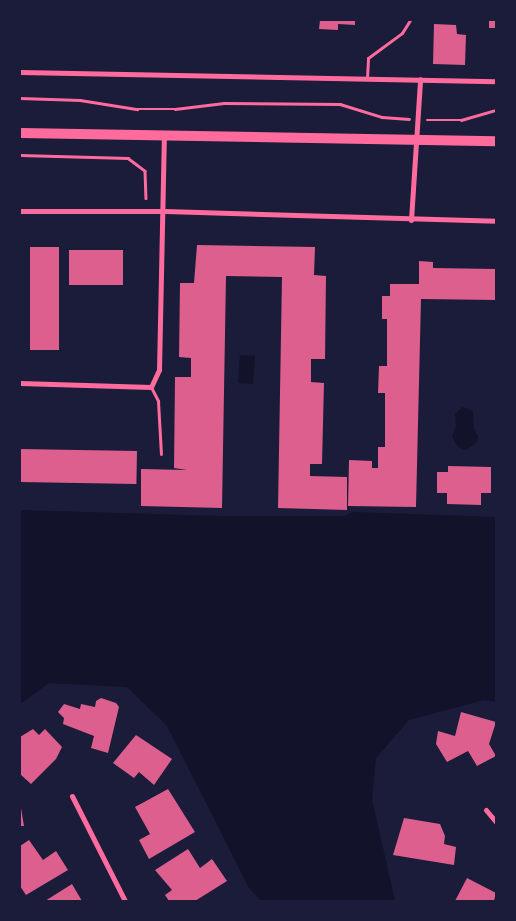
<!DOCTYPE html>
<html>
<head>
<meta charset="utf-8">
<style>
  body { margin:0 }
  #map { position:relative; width:516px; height:921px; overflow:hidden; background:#1b1b3a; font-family:Ubuntu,sans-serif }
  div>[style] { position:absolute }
  .water>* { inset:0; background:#12122b; transform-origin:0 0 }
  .building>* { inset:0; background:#dd5f8e; transform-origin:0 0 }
  .path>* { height:2.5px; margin:-1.25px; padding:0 1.25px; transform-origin:1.25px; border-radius:1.25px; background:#ff6b9d }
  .service>* { height:3px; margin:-1.5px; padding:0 1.5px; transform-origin:1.5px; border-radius:1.5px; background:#ff6b9d }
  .minor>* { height:5px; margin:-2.5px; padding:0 2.5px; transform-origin:2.5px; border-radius:2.5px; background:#ff6b9d }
  .secondary>* { height:10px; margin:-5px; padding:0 5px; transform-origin:5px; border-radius:5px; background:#ff6b9d }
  span { translate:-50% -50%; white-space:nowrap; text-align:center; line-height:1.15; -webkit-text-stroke:4px #1b1b3a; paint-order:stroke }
  .frame { position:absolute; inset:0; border:21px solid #1b1b3a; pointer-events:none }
</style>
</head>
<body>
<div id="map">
  <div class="water">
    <div style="left:240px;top:355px;width:15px;height:28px;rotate:4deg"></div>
    <div style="clip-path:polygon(462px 407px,473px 411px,474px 429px,478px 436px,477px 442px,466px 450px,458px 447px,452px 437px,456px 426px,455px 414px)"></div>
    <div style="clip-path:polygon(20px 510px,219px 516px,344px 516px,353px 512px,496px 517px,496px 702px,484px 700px,409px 720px,376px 758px,372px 799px,395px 901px,261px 901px,249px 888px,167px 726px,127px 687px,49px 683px,20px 704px)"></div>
  </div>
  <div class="building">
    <div style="clip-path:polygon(320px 20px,355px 20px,355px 25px,338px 24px,338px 30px,319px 29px)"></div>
    <div style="left:489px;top:20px;width:7px;height:8px"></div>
    <div style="clip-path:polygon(434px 24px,456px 25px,457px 34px,466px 35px,465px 65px,433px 64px)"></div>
    <div style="clip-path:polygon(197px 245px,315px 247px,314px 275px,326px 276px,325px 359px,311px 359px,311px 382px,324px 383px,322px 464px,310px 464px,310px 476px,347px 477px,347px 510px,278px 508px,282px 277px,226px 276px,222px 508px,141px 506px,141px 469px,187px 470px,174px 468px,175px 377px,191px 377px,191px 358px,179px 357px,180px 283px,194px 283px)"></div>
    <div style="left:30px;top:247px;width:29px;height:103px"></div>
    <div style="left:69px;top:250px;width:54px;height:35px"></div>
    <div style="clip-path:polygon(419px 261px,433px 262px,433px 268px,496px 269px,496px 300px,421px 299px,416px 507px,348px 506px,349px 460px,372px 461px,372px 468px,378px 468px,378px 447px,385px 447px,385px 393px,378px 393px,379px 366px,387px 366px,387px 319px,382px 319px,382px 296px,390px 296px,390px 284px,419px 284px)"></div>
    <div style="left:20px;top:449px;width:117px;height:33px;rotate:1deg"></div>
    <div style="clip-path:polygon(448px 466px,491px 467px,491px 493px,481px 493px,481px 505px,447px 504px,447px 493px,437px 493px,437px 472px,448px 472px)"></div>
    <div style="clip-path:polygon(101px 698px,116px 703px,119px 707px,108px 753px,91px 748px,94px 736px,63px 724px,64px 718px,58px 712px,64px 704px,80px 709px,81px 704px,95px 707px,96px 701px)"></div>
    <div style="clip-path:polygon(461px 712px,496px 722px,489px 744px,496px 756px,477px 766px,468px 751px,447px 762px,436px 744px,438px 731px,455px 736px)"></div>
    <div style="clip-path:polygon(33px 729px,39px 735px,45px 729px,62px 747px,56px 759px,31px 784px,20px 774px,20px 737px)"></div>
    <div style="clip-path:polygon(136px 735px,172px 759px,154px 785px,139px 772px,134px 778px,113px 763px)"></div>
    <div style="clip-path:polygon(168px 789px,195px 832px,149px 859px,139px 840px,150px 834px,135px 807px)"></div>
    <div style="clip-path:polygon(20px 808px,21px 808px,24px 826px,20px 826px)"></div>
    <div style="clip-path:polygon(404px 818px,440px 824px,445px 836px,444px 844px,456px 847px,454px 865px,393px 855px)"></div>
    <div style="clip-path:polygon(29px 840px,43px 860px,56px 851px,68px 870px,26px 895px,20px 886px,20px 846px)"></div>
    <div style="clip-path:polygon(188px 849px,200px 868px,212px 859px,227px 881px,195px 901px,169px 901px,165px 895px,172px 890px,155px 870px)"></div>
    <div style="clip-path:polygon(467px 878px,496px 893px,494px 901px,455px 901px)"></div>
    <div style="clip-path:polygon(72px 884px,82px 901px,45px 901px)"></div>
  </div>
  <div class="path">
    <div style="left:20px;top:98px;width:60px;rotate:1.9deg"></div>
    <div style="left:80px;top:100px;width:58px;rotate:9deg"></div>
    <div style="left:137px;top:109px;width:38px"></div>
    <div style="left:175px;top:109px;width:49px;rotate:-7deg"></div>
    <div style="left:224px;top:103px;width:116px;rotate:0.5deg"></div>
    <div style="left:340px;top:104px;width:44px;rotate:17.2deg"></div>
    <div style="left:382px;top:117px;width:27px;rotate:4deg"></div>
    <div style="left:427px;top:120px;width:34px"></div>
    <div style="left:461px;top:120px;width:36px;rotate:-16deg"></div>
    <div style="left:20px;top:155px;width:108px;rotate:1.6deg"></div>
    <div style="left:128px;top:158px;width:21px;rotate:37deg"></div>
    <div style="left:145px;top:171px;width:27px;rotate:88deg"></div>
  </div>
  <div class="service">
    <div style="left:367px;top:78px;width:20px;rotate:-87deg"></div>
    <div style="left:368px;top:58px;width:42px;rotate:-36.3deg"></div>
    <div style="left:402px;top:33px;width:15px;rotate:-58deg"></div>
    <div style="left:151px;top:387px;width:16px;rotate:63deg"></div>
    <div style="left:158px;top:401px;width:53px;rotate:86.8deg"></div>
  </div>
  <div class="minor">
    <div style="left:20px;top:72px;width:476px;rotate:1.1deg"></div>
    <div style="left:20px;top:211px;width:145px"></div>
    <div style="left:165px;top:211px;width:331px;rotate:1.7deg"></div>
    <div style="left:411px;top:220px;width:141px;rotate:-86.3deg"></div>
    <div style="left:20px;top:383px;width:131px;rotate:1.7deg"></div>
    <div style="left:151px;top:387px;width:19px;rotate:-65deg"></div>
    <div style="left:159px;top:370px;width:234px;rotate:-88.8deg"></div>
    <div style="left:72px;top:796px;width:118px;rotate:63.2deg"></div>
    <div style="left:486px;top:810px;width:16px;rotate:50deg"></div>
  </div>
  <div class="secondary">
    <div style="left:20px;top:133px;width:476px;rotate:1deg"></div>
  </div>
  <div class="frame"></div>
</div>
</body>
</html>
